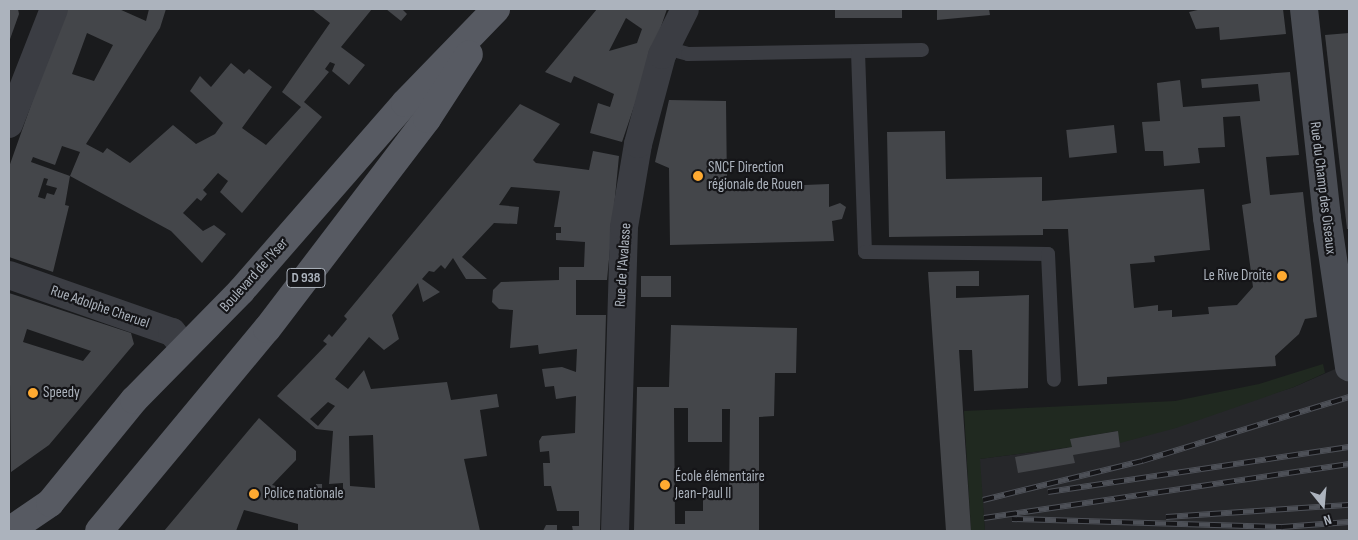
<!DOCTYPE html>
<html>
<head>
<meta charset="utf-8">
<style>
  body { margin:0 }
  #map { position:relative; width:1358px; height:540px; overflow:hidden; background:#1a1b1d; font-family:"Sofia Sans Condensed",sans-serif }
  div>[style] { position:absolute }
  .built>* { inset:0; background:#26272a }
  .green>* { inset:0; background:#202920 }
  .building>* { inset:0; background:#44464a; transform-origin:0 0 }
  .lane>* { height:14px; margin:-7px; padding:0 7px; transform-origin:7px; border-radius:7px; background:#3b3d43 }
  .street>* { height:28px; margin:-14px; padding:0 14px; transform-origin:14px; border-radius:14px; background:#3b3d43 }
  .secondary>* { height:28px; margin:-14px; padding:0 14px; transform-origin:14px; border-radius:14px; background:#494c53 }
  .primary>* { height:28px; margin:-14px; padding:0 14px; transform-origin:14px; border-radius:14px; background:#575a62 }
  .rail>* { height:5.5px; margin-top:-2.75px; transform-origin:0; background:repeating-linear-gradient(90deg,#151518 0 11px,#4e5158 0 22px); box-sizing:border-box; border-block:1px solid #4e5158 }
  .dots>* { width:14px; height:14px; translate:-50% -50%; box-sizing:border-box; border:2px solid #151518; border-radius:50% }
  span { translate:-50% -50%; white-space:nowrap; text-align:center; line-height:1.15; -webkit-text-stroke:4.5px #151518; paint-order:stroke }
  .shield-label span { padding:1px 4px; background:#151518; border:1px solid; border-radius:4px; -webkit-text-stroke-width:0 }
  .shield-label { font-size:14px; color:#acb3bd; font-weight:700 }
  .poi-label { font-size:15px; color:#acb3bd }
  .left { translate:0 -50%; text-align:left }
  .right { translate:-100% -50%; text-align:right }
  .street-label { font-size:15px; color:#acb3bd }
  .frame { position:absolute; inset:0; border:10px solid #acb3bd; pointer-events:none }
  .north { position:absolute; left:1298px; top:480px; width:50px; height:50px; -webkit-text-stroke:4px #151518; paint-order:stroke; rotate:163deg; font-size:14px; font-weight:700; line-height:20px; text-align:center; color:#acb3bd }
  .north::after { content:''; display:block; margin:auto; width:18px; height:22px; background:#acb3bd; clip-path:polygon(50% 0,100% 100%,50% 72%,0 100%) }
</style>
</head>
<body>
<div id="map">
  <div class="built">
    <div style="clip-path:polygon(1349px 363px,1349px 531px,985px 531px,979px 459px,1071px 447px,1070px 439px,1118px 431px,1120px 442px,1294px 387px)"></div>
  </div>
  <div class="green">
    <div style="clip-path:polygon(1323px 364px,1325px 373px,1294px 387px,1176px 428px,1120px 443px,1117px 431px,1071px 439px,1072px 447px,980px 459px,985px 531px,971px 531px,964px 411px,1175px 401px,1259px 384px)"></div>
  </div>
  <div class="building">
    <div style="clip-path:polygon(9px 9px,18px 9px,19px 14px,9px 42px)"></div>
    <div style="clip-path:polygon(evenodd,65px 9px,119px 9px,146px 21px,149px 9px,166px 9px,160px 28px,86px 144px,103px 153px,107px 148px,130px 163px,173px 125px,196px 144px,215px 134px,223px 123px,190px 91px,200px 76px,211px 87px,231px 63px,244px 74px,249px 69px,272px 87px,242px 128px,266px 145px,301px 107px,282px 92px,330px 23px,312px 9px,372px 9px,341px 47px,365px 65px,349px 85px,332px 71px,335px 64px,330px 62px,325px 69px,329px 72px,304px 102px,322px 117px,242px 213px,220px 192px,228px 181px,218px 173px,203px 190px,207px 194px,201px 201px,197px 198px,183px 213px,203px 231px,214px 225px,226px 234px,202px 263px,171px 231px,70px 176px,80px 152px,62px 146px,55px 165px,33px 157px,31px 162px,70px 176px,65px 205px,69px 206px,53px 272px,9px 257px,9px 167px,65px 9px,87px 33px,113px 45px,94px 81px,72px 74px,87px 33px,65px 9px,44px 178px,48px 179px,46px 185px,57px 188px,54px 195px,47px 193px,45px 199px,38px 197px,44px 178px)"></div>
    <div style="clip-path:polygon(386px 9px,402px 9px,407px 14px,401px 21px)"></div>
    <div style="clip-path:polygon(evenodd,597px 9px,667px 9px,622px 142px,590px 133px,598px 103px,610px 107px,614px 94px,574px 76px,571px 83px,545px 72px,597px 9px,626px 18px,642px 29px,637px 43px,609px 51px,626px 18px)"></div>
    <div style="left:835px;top:9px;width:67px;height:9px"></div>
    <div style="clip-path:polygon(937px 9px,989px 9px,990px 15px,937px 20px)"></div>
    <div style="clip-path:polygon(1202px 9px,1283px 9px,1286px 34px,1220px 40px,1219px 27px,1196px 29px,1189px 12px)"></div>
    <div style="clip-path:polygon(1349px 33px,1349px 229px,1347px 229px,1325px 35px)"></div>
    <div style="clip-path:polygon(1290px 72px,1299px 155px,1266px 157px,1270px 195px,1303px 192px,1317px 317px,1305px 319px,1299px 334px,1275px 356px,1276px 366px,1107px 377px,1107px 384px,1078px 386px,1068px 229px,1043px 229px,1043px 235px,889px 237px,887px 132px,945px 131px,946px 179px,1042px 177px,1042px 201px,1204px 189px,1210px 250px,1154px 256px,1155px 262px,1130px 264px,1134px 308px,1158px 305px,1158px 311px,1172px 310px,1172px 317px,1209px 314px,1208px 307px,1237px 305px,1253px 287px,1242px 205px,1251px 203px,1240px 116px,1223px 117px,1225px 147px,1198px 148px,1200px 163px,1164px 166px,1163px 151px,1145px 151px,1142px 122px,1160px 121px,1157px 83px,1180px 80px,1183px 107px,1260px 101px,1258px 84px,1202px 88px,1201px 79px)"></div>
    <div style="clip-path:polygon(669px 100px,726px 101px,727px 188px,829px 184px,829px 207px,840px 203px,846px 207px,842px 219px,832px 221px,834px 241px,670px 245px,669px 168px,655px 162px)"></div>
    <div style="clip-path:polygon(evenodd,520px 104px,560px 124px,533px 160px,536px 163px,589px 170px,593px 151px,619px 156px,607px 280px,576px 280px,576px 315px,606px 315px,600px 531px,573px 531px,572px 526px,579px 526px,579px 511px,557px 511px,551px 486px,544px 486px,543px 463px,550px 463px,549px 451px,540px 452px,539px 441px,542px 436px,575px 433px,576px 396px,556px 399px,554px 386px,545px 387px,542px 369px,562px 367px,576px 372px,577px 349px,539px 354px,538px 345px,510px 348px,513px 310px,499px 309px,492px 302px,493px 290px,501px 282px,559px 280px,559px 267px,584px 267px,585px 242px,556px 240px,556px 233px,561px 233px,561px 227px,554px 227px,560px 191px,511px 187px,499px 205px,519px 207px,517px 224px,494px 223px,462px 257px,487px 279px,466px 279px,453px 258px,445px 269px,441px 265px,434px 272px,429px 271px,422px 279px,440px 292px,423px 302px,418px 283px,392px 315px,399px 339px,384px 350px,369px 337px,335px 379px,348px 389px,364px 370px,371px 389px,447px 382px,451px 400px,497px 394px,499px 407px,480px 410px,487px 456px,464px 459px,480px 531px,298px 531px,298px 524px,244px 510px,236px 531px,164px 531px,259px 418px,296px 451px,296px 460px,272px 485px,317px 498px,316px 484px,322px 484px,322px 493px,343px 492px,343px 483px,329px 484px,333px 431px,316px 429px,277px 396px,327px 344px,323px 341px,329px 334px,332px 337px,347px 319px,344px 316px,520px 104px,328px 402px,335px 406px,318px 426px,310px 419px,328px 402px,520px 104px,373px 435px,375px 488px,350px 486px,349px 436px,373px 435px)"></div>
    <div style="left:1114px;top:125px;width:28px;height:48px;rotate:84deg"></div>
    <div style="clip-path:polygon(979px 271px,979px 286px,956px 286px,956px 298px,1029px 295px,1028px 388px,974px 391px,972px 350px,959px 350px,971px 531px,946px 531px,928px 272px)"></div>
    <div style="left:671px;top:276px;width:21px;height:30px;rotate:90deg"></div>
    <div style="clip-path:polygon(evenodd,9px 293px,131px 333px,134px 344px,49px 445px,11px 472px,9px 293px,27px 329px,91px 351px,83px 361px,23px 342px,27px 329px)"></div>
    <div style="clip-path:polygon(evenodd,671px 325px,797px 328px,796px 373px,775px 373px,774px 416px,759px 417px,759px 531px,634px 531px,637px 387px,669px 387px,671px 325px,674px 408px,688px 408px,688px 442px,722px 442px,722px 409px,730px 409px,729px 496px,703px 496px,703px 511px,685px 511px,685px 524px,675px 524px,674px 408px)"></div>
    <div style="clip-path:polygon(1118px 431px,1120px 447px,1073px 455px,1075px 463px,1018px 473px,1015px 457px,1072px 447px,1070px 439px)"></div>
    <div style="clip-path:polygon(546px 525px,557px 525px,557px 531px,543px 531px)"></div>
  </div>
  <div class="lane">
    <div style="left:666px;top:48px;width:23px;rotate:15deg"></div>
    <div style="left:688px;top:54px;width:234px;rotate:-1deg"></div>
    <div style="left:858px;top:52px;width:200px;rotate:88deg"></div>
    <div style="left:865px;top:252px;width:183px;rotate:0.6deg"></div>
    <div style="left:1048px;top:254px;width:126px;rotate:87.3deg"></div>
  </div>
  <div class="street">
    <div style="left:9px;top:124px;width:123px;rotate:-68.6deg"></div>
    <div style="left:9px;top:275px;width:173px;rotate:19.3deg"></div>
    <div style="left:172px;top:332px;width:19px;rotate:51deg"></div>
    <div style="left:615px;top:531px;width:304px;rotate:-88.3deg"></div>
    <div style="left:624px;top:227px;width:84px;rotate:-80.4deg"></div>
    <div style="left:638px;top:144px;width:92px;rotate:-74.9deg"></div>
    <div style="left:662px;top:55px;width:51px;rotate:-63.4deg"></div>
  </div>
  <div class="secondary">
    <div style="left:1304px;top:9px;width:210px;rotate:83.7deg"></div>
    <div style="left:1327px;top:218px;width:151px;rotate:81.6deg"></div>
  </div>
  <div class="primary">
    <div style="left:9px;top:531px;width:50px;rotate:-34.3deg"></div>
    <div style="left:50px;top:503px;width:133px;rotate:-50.8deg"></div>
    <div style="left:134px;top:400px;width:153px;rotate:-45.5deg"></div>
    <div style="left:241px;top:291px;width:249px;rotate:-48.9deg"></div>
    <div style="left:405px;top:103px;width:131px;rotate:-45.9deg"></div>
    <div style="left:99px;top:531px;width:263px;rotate:-50.3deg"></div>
    <div style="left:267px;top:329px;width:264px;rotate:-52.7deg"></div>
    <div style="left:427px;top:119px;width:77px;rotate:-57.1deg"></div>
  </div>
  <div class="rail">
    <div style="left:1048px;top:492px;width:304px;rotate:-8.5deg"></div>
    <div style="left:983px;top:500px;width:164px;rotate:-13.8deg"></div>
    <div style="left:1142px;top:461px;width:217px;rotate:-17.2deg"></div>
    <div style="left:1166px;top:517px;width:183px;rotate:-3.8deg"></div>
    <div style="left:984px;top:518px;width:369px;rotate:-8.4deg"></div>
    <div style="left:1012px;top:519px;width:270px;rotate:1.7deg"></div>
    <div style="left:1282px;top:527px;width:67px;rotate:-4.3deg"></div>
  </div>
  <div class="dots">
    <div style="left:698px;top:176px;background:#ffaa31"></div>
    <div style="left:1282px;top:276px;background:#ffaa31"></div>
    <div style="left:33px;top:393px;background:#ffaa31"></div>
    <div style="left:665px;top:485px;background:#ffaa31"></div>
    <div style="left:254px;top:494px;background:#ffaa31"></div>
  </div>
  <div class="shield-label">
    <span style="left:306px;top:278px">D 938</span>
  </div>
  <div class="poi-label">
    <span class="left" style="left:708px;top:176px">SNCF Direction<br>régionale de Rouen</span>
    <span class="right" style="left:1272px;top:276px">Le Rive Droite</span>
    <span class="left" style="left:43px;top:393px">Speedy</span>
    <span class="left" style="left:675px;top:485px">École élémentaire<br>Jean-Paul II</span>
    <span class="left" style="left:264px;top:494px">Police nationale</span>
  </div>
  <div class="street-label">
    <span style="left:1323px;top:188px;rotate:83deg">Rue du Champ des Oiseaux</span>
    <span style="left:623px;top:265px;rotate:-86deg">Rue de l'Avalasse</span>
    <span style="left:254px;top:275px;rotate:-48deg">Boulevard de l'Yser</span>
    <span style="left:100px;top:307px;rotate:19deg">Rue Adolphe Cheruel</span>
  </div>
  <div class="frame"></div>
  <div class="north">N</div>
</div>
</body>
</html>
